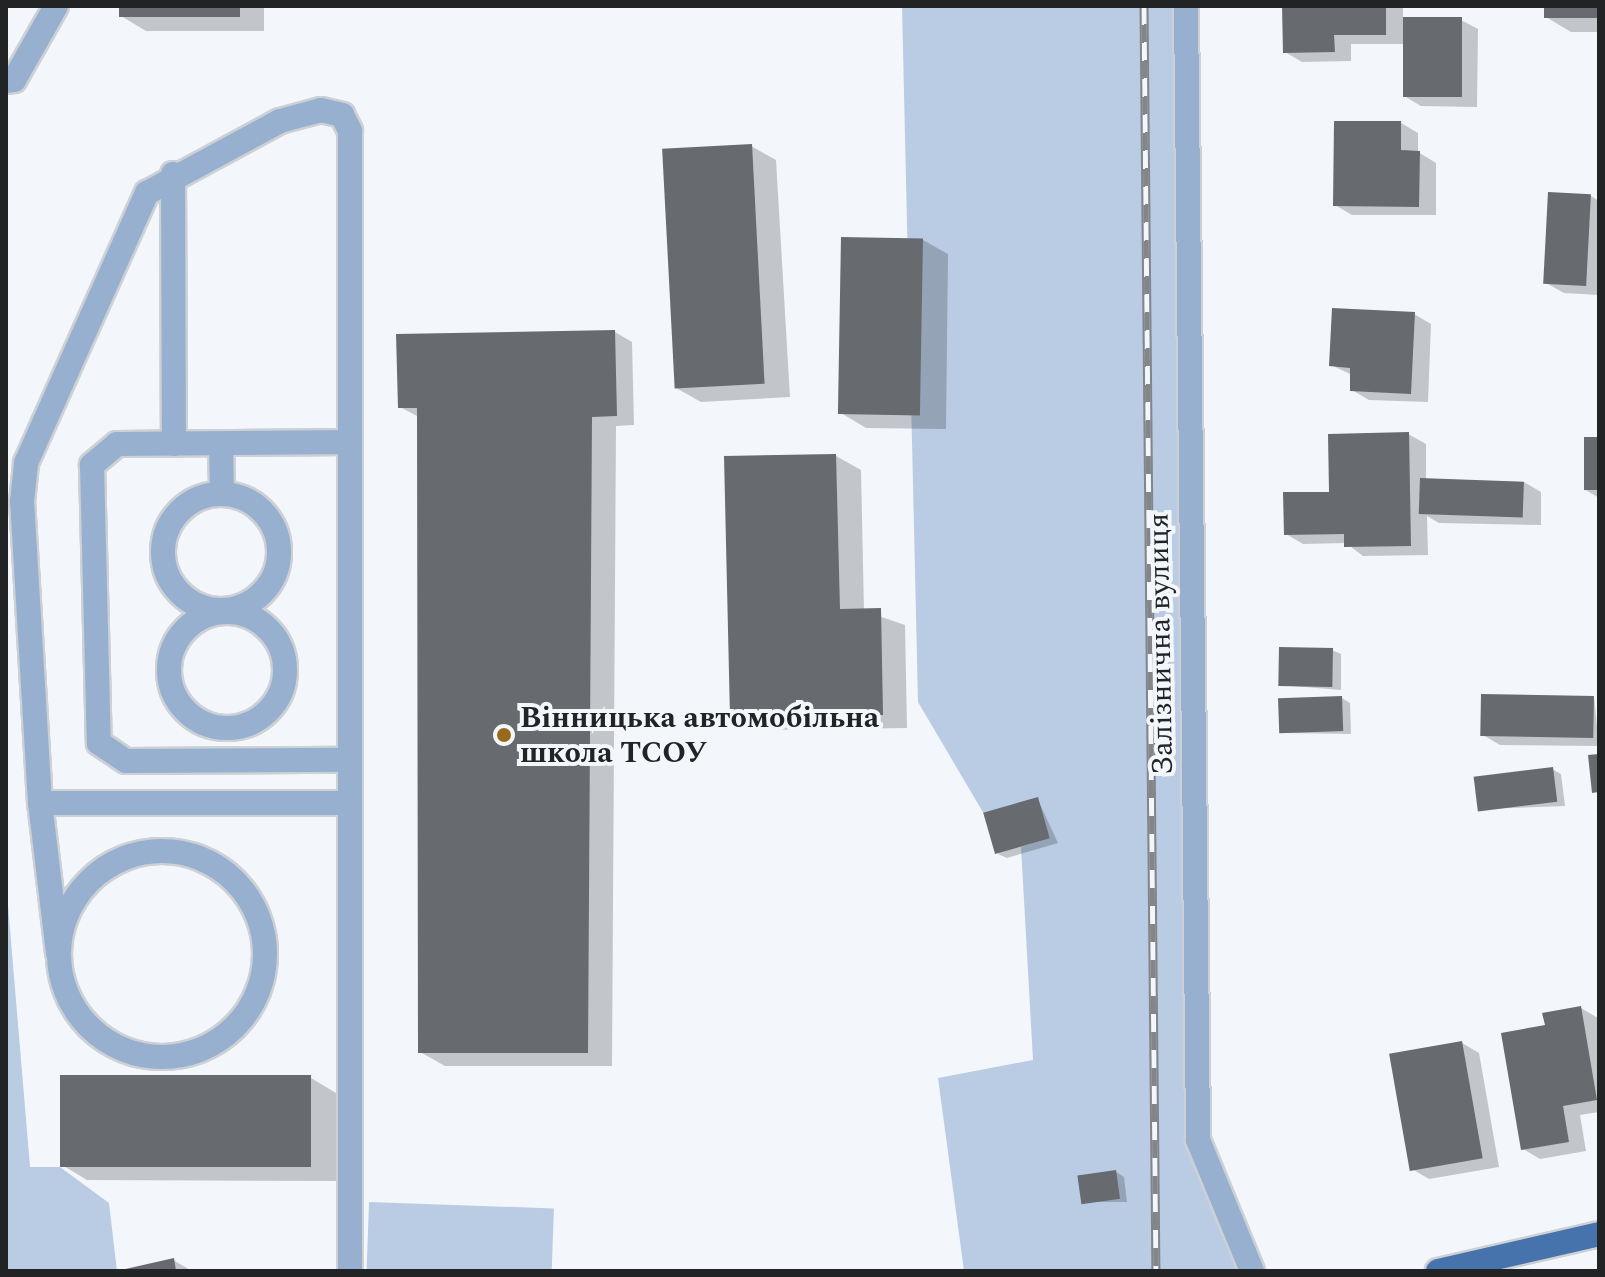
<!DOCTYPE html>
<html>
<head>
<meta charset="utf-8">
<style>
  body { margin:0 }
  #map { position:relative; width:1605px; height:1277px; overflow:hidden; background:#f3f7fc; font-family:Spectral,serif }
  div>[style] { position:absolute }
  .green>* { inset:0; background:#bacce3; transform-origin:0 0 }
  .shadow>* { inset:0; background:#0003 }
  .building>* { inset:0; background:#676a6f; transform-origin:0 0 }
  .roads { filter:drop-shadow(2px 0 #cdd1d5) drop-shadow(-2px 0 #cdd1d5) drop-shadow(0 2px #cdd1d5) drop-shadow(0 -2px #cdd1d5) }
  .minor>* { height:24px; margin:-12px; padding:0 12px; transform-origin:12px; border-radius:12px; background:#97b0d0 }
  .minor>.ring { margin:-12px; padding:0; box-sizing:content-box; background:none; border:24px solid #97b0d0; border-radius:50% }
  .major>* { height:24px; margin:-12px; padding:0 12px; transform-origin:12px; border-radius:12px; background:#4673ac }
  .rail>* { height:9px; margin-top:-4.5px; transform-origin:0; background:repeating-linear-gradient(90deg,#f3f7fc 0 18px,#838589 0 36px); box-sizing:border-box; border-block:2px solid #838589 }
  .dots>* { width:22px; height:22px; translate:-50% -50%; box-sizing:border-box; border:4px solid #f3f7fc; border-radius:50% }
  span { translate:-50% -50%; white-space:nowrap; text-align:center; line-height:1.15; -webkit-text-stroke:8px #f3f7fc; paint-order:stroke }
  .street-label { font-size:30px; color:#222325 }
  .poi-label { font-size:30px; color:#222325; font-weight:700 }
  .left { translate:0 -50%; text-align:left }
  .frame { position:absolute; inset:0; border:8px solid #222325; pointer-events:none }
</style>
</head>
<body>
<div id="map">
  <div class="green">
    <div style="clip-path:polygon(902px 6px,1186px 6px,1198px 1140px,1252px 1271px,964px 1271px,938px 1078px,1033px 1060px,1021px 847px,1050px 838px,1038px 798px,984px 814px,918px 702px)"></div>
    <div style="clip-path:polygon(6px 881px,30px 1167px,60px 1167px,109px 1203px,117px 1271px,6px 1271px)"></div>
    <div style="left:369px;top:1202px;width:185px;height:69px;rotate:2deg"></div>
  </div>
  <div class="shadow">
    <div style="clip-path:polygon(121px 6px,264px 6px,264px 31px,146px 31px,121px 16px)"></div>
    <div style="clip-path:polygon(1284px 6px,1403px 6px,1403px 19px,1461px 20px,1478px 29px,1477px 107px,1421px 106px,1404px 96px,1404px 44px,1351px 44px,1351px 61px,1302px 62px,1285px 52px)"></div>
    <div style="clip-path:polygon(1546px 6px,1599px 6px,1599px 32px,1571px 32px,1546px 17px)"></div>
    <div style="clip-path:polygon(1401px 123px,1418px 133px,1418px 152px,1436px 163px,1436px 215px,1352px 215px,1335px 205px)"></div>
    <div style="clip-path:polygon(751px 146px,776px 160px,790px 397px,701px 402px,676px 388px)"></div>
    <div style="clip-path:polygon(1591px 196px,1599px 201px,1599px 295px,1564px 293px,1546px 283px)"></div>
    <div style="clip-path:polygon(923px 240px,948px 254px,946px 429px,866px 428px,841px 413px)"></div>
    <div style="clip-path:polygon(1414px 314px,1431px 324px,1428px 402px,1369px 400px,1352px 390px,1352px 375px,1331px 365px)"></div>
    <div style="clip-path:polygon(615px 332px,632px 342px,634px 425px,616px 426px,612px 1066px,445px 1066px,420px 1052px,419px 417px,400px 407px)"></div>
    <div style="clip-path:polygon(1408px 434px,1426px 444px,1426px 480px,1524px 482px,1541px 492px,1541px 525px,1439px 523px,1427px 516px,1428px 555px,1363px 556px,1346px 543px,1303px 544px,1286px 534px)"></div>
    <div style="clip-path:polygon(1599px 439px,1599px 498px,1584px 489px)"></div>
    <div style="clip-path:polygon(836px 456px,861px 470px,864px 611px,905px 625px,907px 728px,756px 730px,732px 716px)"></div>
    <div style="clip-path:polygon(1332px 650px,1341px 654px,1341px 690px,1280px 685px)"></div>
    <div style="clip-path:polygon(1594px 697px,1599px 746px,1500px 745px,1483px 735px)"></div>
    <div style="clip-path:polygon(1342px 698px,1350px 703px,1351px 734px,1281px 733px)"></div>
    <div style="clip-path:polygon(1552px 769px,1561px 774px,1565px 806px,1480px 809px)"></div>
    <div style="clip-path:polygon(1038px 800px,1058px 843px,1007px 858px,998px 854px)"></div>
    <div style="clip-path:polygon(1581px 1008px,1598px 1018px,1599px 1112px,1580px 1115px,1586px 1151px,1540px 1159px,1523px 1149px,1547px 1027px)"></div>
    <div style="clip-path:polygon(1462px 1043px,1479px 1053px,1499px 1167px,1429px 1179px,1412px 1169px)"></div>
    <div style="clip-path:polygon(311px 1078px,336px 1093px,336px 1181px,87px 1180px,62px 1165px)"></div>
    <div style="clip-path:polygon(1116px 1172px,1124px 1177px,1127px 1202px,1083px 1202px)"></div>
    <div style="clip-path:polygon(173px 1260px,192px 1271px,125px 1271px)"></div>
  </div>
  <div class="building">
    <div style="left:119px;top:6px;width:121px;height:11px"></div>
    <div style="clip-path:polygon(1282px 6px,1386px 6px,1386px 35px,1334px 35px,1335px 52px,1283px 53px)"></div>
    <div style="left:1544px;top:6px;width:55px;height:12px"></div>
    <div style="left:1403px;top:17px;width:59px;height:80px"></div>
    <div style="clip-path:polygon(1334px 121px,1401px 121px,1401px 150px,1420px 151px,1419px 207px,1333px 206px)"></div>
    <div style="left:752px;top:144px;width:240px;height:90px;rotate:87deg"></div>
    <div style="left:1548px;top:192px;width:43px;height:92px;rotate:3deg"></div>
    <div style="left:841px;top:237px;width:82px;height:177px;rotate:1deg"></div>
    <div style="clip-path:polygon(1332px 308px,1415px 312px,1411px 394px,1350px 391px,1350px 368px,1329px 366px)"></div>
    <div style="clip-path:polygon(615px 330px,617px 416px,592px 417px,588px 1053px,418px 1053px,417px 408px,398px 408px,396px 334px)"></div>
    <div style="clip-path:polygon(1409px 432px,1411px 546px,1344px 547px,1344px 534px,1284px 535px,1283px 492px,1329px 492px,1328px 434px)"></div>
    <div style="left:1584px;top:437px;width:15px;height:53px"></div>
    <div style="clip-path:polygon(836px 454px,840px 609px,881px 608px,883px 715px,730px 717px,724px 456px)"></div>
    <div style="left:1420px;top:478px;width:104px;height:36px;rotate:2deg"></div>
    <div style="left:1279px;top:647px;width:54px;height:39px;rotate:1deg"></div>
    <div style="left:1481px;top:694px;width:113px;height:42px;rotate:1deg"></div>
    <div style="left:1342px;top:696px;width:35px;height:64px;rotate:88deg"></div>
    <div style="clip-path:polygon(1599px 754px,1599px 792px,1592px 793px,1588px 755px)"></div>
    <div style="left:1553px;top:767px;width:35px;height:80px;rotate:83deg"></div>
    <div style="left:1038px;top:797px;width:43px;height:57px;rotate:74deg"></div>
    <div style="clip-path:polygon(1581px 1006px,1597px 1100px,1563px 1106px,1569px 1142px,1521px 1150px,1501px 1033px,1545px 1025px,1542px 1013px)"></div>
    <div style="left:1462px;top:1041px;width:119px;height:74px;rotate:80deg"></div>
    <div style="left:60px;top:1075px;width:251px;height:92px"></div>
    <div style="left:1116px;top:1170px;width:29px;height:39px;rotate:82deg"></div>
    <div style="clip-path:polygon(174px 1258px,176px 1271px,121px 1271px,121px 1270px)"></div>
  </div>
  <div class="roads">
    <div class="minor">
      <div style="left:1186px;top:6px;width:1134px;rotate:89.39deg"></div>
      <div style="left:1198px;top:1140px;width:142px;rotate:67.6deg"></div>
      <div style="left:6px;top:81px;width:8px;rotate:-7deg"></div>
      <div style="left:14px;top:80px;width:85px;rotate:-60.4deg"></div>
      <div style="left:173px;top:174px;width:270px;rotate:89.8deg"></div>
      <div style="left:349px;top:442px;width:232px;rotate:179.5deg"></div>
      <div style="left:117px;top:444px;width:33px;rotate:140deg"></div>
      <div style="left:92px;top:465px;width:278px;rotate:88.6deg"></div>
      <div style="left:99px;top:743px;width:32px;rotate:34deg"></div>
      <div style="left:126px;top:761px;width:224px;rotate:-0.3deg"></div>
      <div style="left:221px;top:444px;width:49px;rotate:88.8deg"></div>
      <div class="ring" style="left:163px;top:494px;width:92px;height:92px"></div>
      <div class="ring" style="left:169px;top:612px;width:92px;height:92px"></div>
      <div style="left:40px;top:803px;width:309px"></div>
      <div class="ring" style="left:59px;top:851px;width:182px;height:182px"></div>
      <div style="left:58px;top:953px;width:151px;rotate:-96.8deg"></div>
      <div style="left:40px;top:803px;width:302px;rotate:-93.4deg"></div>
      <div style="left:22px;top:502px;width:39px;rotate:-84deg"></div>
      <div style="left:26px;top:463px;width:296px;rotate:-65.9deg"></div>
      <div style="left:147px;top:193px;width:151px;rotate:-28.4deg"></div>
      <div style="left:280px;top:121px;width:42px;rotate:-15deg"></div>
      <div style="left:321px;top:110px;width:22px;rotate:13deg"></div>
      <div style="left:342px;top:115px;width:18px;rotate:63deg"></div>
      <div style="left:350px;top:131px;width:1140px;rotate:90deg"></div>
    </div>
    <div class="major">
      <div style="left:1438px;top:1271px;width:165px;rotate:-12.9deg"></div>
    </div>
  </div>
  <div class="rail">
    <div style="left:1144px;top:6px;width:1265px;rotate:89.46deg"></div>
  </div>
  <div class="dots">
    <div style="left:504px;top:735px;background:#996a1b"></div>
  </div>
  <div class="street-label">
    <span style="left:1161px;top:644px;rotate:-91deg">Залізнична вулиця</span>
  </div>
  <div class="poi-label">
    <span class="left" style="left:520px;top:735px">Вінницька автомобільна<br>школа ТСОУ</span>
  </div>
  <div class="frame"></div>
</div>
</body>
</html>
